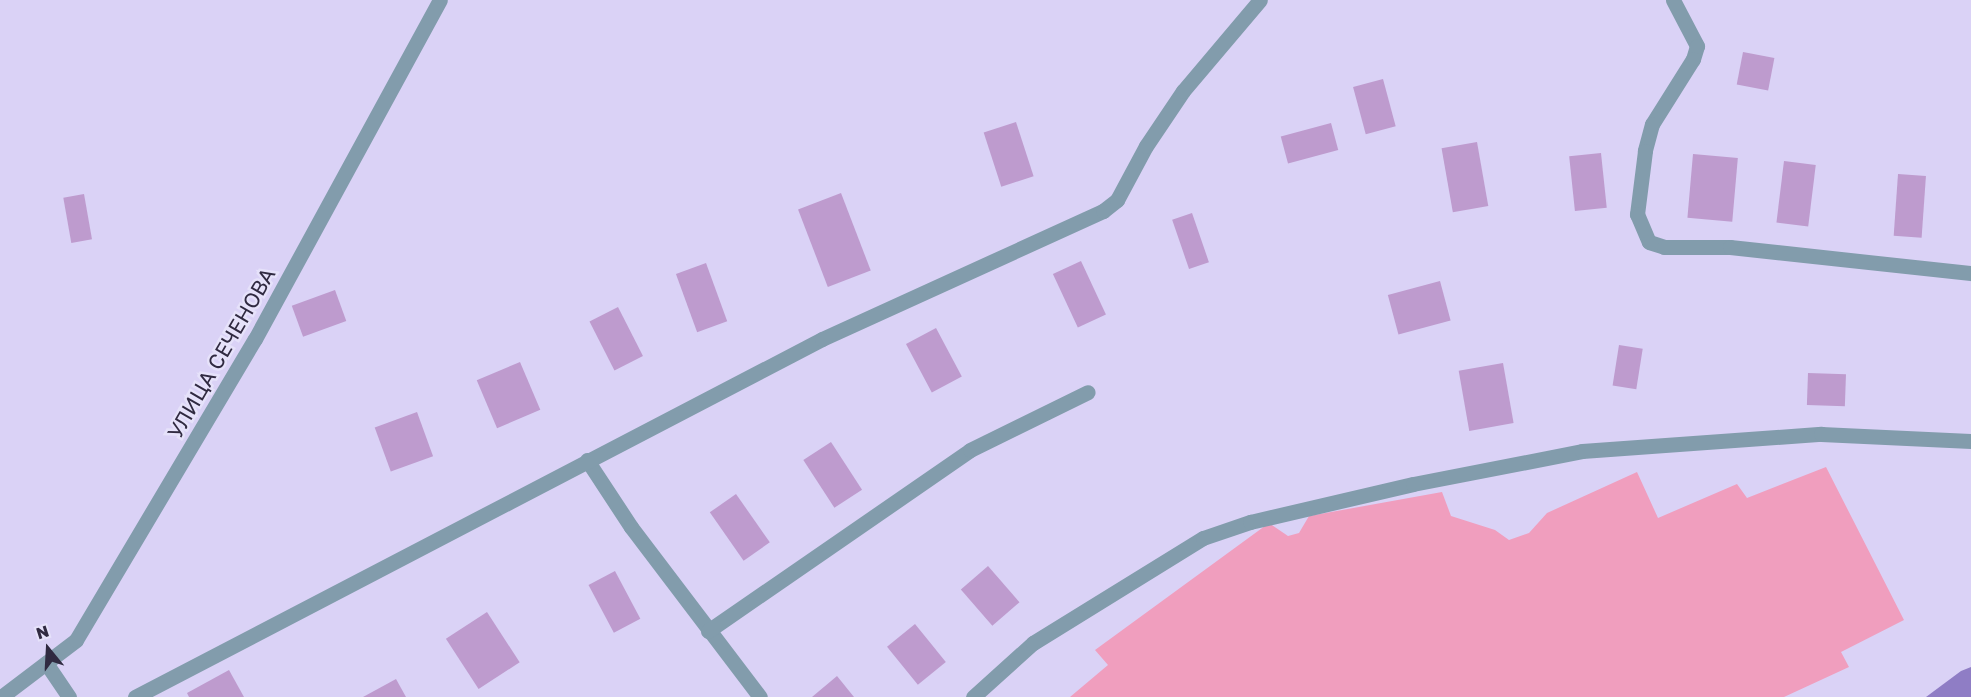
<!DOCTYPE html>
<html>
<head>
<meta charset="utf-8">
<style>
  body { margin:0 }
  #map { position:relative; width:1971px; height:697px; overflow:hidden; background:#dad2f6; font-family:"Golos Text",sans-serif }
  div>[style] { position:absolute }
  .green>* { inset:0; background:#f09ebe }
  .water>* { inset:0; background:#8f7dc5 }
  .building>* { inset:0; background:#be9bce; transform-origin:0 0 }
  .minor>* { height:15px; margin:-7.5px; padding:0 7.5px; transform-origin:7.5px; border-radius:7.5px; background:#829cac }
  span { translate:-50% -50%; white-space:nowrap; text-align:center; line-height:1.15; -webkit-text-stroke:5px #e6e2fa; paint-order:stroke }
  .street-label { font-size:21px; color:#302a41 }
  .north { position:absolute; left:18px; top:619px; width:60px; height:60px; -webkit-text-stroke:4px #e6e2fa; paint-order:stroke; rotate:342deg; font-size:16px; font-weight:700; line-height:24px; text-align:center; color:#302a41 }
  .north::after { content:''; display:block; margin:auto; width:21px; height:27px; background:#302a41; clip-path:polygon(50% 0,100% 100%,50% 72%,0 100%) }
</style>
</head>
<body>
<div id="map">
  <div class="green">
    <div style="clip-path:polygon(1826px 467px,1904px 620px,1841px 652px,1849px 667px,1784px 697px,1070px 697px,1108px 665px,1095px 650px,1269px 523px,1288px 536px,1299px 533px,1309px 516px,1442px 492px,1451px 516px,1495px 530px,1509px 540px,1529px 533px,1547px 513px,1637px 472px,1658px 518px,1737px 484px,1747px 498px)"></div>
  </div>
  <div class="water">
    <div style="clip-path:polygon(1971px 667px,1971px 697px,1926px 697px,1961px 671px)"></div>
  </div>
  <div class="building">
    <div style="left:1743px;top:52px;width:32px;height:33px;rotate:11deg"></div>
    <div style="left:1383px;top:79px;width:49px;height:31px;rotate:75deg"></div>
    <div style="left:1016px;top:122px;width:57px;height:34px;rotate:72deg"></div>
    <div style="left:1331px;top:123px;width:28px;height:52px;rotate:75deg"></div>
    <div style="left:1477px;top:142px;width:65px;height:36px;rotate:80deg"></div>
    <div style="left:1601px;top:153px;width:55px;height:32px;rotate:84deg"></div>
    <div style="left:1693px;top:154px;width:45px;height:64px;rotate:5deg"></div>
    <div style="left:1784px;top:161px;width:32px;height:62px;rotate:7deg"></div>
    <div style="left:1898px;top:174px;width:28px;height:62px;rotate:4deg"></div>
    <div style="left:841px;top:193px;width:83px;height:46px;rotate:69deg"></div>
    <div style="left:84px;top:194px;width:46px;height:21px;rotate:80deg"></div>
    <div style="left:1192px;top:213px;width:52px;height:21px;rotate:71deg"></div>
    <div style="left:1081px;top:261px;width:59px;height:31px;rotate:65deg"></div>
    <div style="left:706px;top:263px;width:62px;height:32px;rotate:70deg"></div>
    <div style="left:1440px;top:281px;width:41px;height:54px;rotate:75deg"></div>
    <div style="left:335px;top:290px;width:33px;height:46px;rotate:70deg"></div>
    <div style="left:618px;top:307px;width:55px;height:32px;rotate:63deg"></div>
    <div style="left:936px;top:328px;width:55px;height:34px;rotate:62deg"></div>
    <div style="left:1619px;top:345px;width:24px;height:41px;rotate:9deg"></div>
    <div style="left:520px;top:362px;width:52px;height:47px;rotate:67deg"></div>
    <div style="left:1503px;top:363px;width:61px;height:45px;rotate:80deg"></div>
    <div style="left:1808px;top:373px;width:38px;height:32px;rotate:2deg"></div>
    <div style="left:417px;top:412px;width:47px;height:45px;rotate:70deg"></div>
    <div style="left:831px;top:442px;width:57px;height:33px;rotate:57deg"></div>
    <div style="left:736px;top:494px;width:59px;height:32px;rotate:55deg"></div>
    <div style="left:988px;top:566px;width:48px;height:36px;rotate:49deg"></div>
    <div style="left:615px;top:571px;width:54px;height:30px;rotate:62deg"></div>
    <div style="left:487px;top:612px;width:60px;height:49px;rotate:57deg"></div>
    <div style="left:915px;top:624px;width:49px;height:36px;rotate:51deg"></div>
    <div style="clip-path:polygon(229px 670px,244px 697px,189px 697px,187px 693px)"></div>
    <div style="clip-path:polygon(837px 676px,854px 697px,812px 697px)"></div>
    <div style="clip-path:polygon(396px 679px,406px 697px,363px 697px)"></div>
  </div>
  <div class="minor">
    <div style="left:1673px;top:0;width:52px;rotate:62.4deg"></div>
    <div style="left:1697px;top:46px;width:14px;rotate:107deg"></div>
    <div style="left:1693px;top:59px;width:77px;rotate:122.2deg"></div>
    <div style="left:1652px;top:124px;width:28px;rotate:105deg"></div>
    <div style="left:1645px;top:151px;width:64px;rotate:97.2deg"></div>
    <div style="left:1637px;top:214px;width:30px;rotate:67deg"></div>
    <div style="left:1649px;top:242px;width:16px;rotate:18deg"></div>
    <div style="left:1664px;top:247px;width:66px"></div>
    <div style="left:1730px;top:247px;width:242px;rotate:6.2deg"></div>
    <div style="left:587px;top:460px;width:80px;rotate:56.7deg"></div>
    <div style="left:631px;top:527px;width:213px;rotate:52.8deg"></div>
    <div style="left:708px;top:631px;width:318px;rotate:-34.6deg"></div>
    <div style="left:970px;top:450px;width:131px;rotate:-26.2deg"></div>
    <div style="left:46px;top:663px;width:41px;rotate:55.9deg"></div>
    <div style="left:1px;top:697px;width:94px;rotate:-37.2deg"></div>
    <div style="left:76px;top:640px;width:350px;rotate:-59.3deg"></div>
    <div style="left:255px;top:339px;width:386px;rotate:-61.4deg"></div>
    <div style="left:135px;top:697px;width:775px;rotate:-27.52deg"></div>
    <div style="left:822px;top:339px;width:309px;rotate:-24.5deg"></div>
    <div style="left:1103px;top:211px;width:18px;rotate:-38deg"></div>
    <div style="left:1117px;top:200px;width:61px;rotate:-61.8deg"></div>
    <div style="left:1146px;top:146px;width:66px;rotate:-56.1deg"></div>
    <div style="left:1183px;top:91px;width:119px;rotate:-49.8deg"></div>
    <div style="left:973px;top:697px;width:81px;rotate:-42deg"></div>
    <div style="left:1033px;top:643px;width:200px;rotate:-31.7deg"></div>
    <div style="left:1203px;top:538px;width:50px;rotate:-18.8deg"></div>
    <div style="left:1250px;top:522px;width:167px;rotate:-13.1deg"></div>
    <div style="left:1413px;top:484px;width:172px;rotate:-11deg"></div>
    <div style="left:1582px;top:451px;width:240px;rotate:-4.1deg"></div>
    <div style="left:1821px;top:434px;width:150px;rotate:2.7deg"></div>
  </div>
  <div class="street-label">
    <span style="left:221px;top:353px;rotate:-60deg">УЛИЦА СЕЧЕНОВА</span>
  </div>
  <div class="north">N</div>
</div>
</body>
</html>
